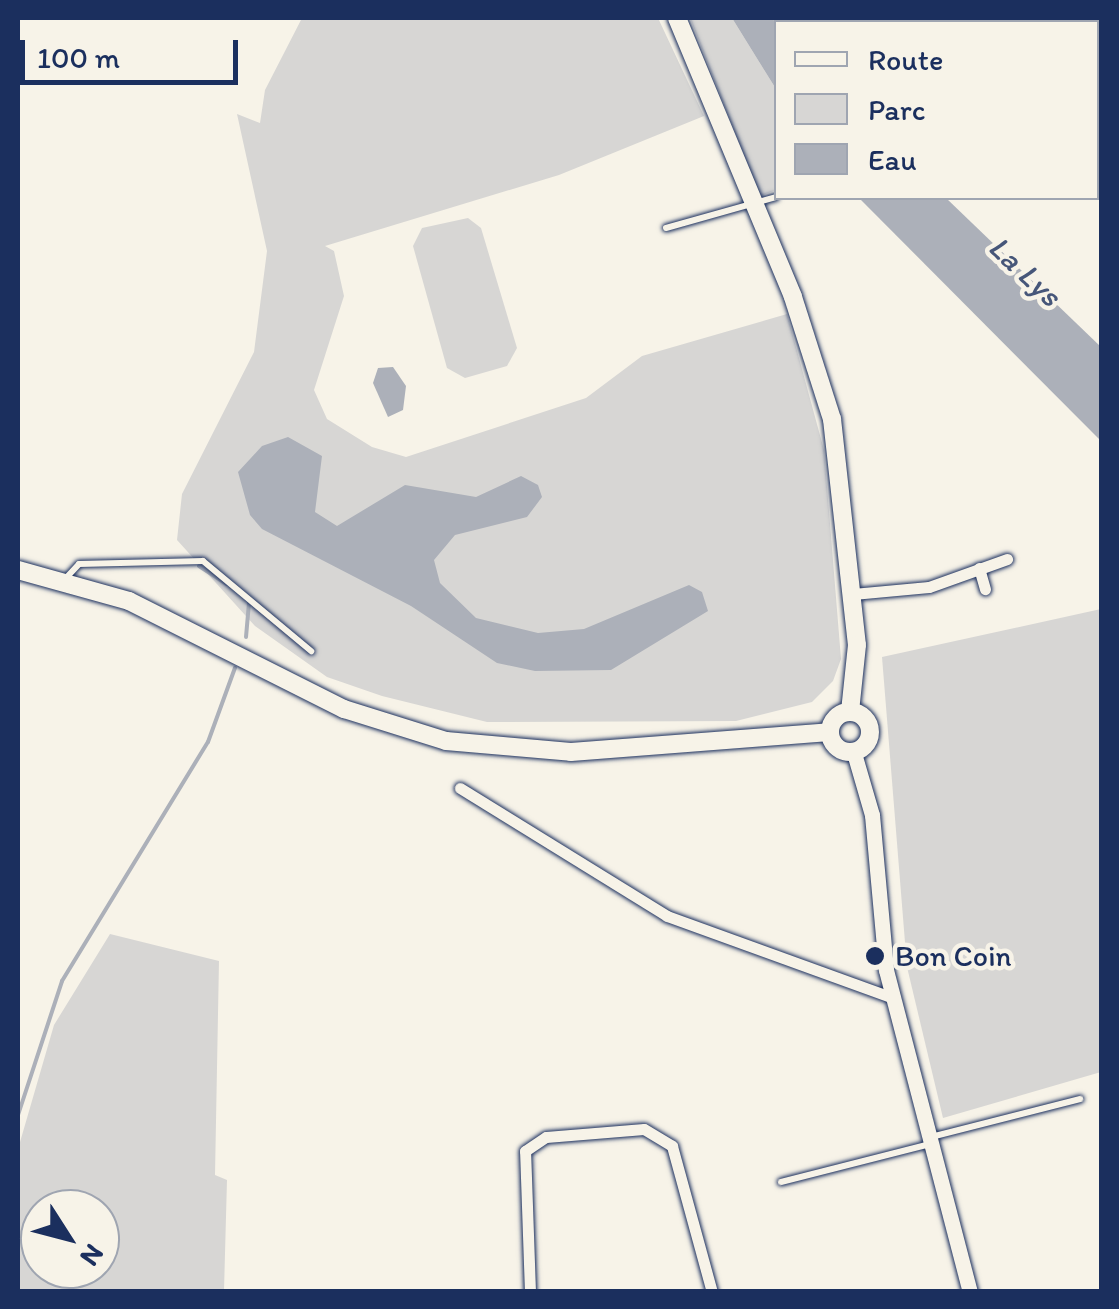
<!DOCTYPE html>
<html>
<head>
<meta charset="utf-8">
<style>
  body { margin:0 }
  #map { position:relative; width:1119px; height:1309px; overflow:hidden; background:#f7f3e8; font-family:Itim,sans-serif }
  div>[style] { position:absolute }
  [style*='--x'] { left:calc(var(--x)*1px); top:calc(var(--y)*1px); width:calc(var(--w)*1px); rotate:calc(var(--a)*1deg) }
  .green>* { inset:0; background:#d7d6d4 }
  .water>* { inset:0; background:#acb0b9 }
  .stream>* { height:4px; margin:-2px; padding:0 2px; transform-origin:2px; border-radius:2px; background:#acb0b9 }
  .roads { filter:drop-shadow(0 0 2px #1b2f5e) drop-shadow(0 0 2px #1b2f5e) }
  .service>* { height:6px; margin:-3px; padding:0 3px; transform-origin:3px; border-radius:3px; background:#f7f3e8 }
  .minor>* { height:11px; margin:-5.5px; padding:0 5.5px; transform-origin:5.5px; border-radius:5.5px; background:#f7f3e8 }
  .tertiary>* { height:15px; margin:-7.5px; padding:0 7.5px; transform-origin:7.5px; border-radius:7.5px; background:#f7f3e8 }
  .secondary>* { height:18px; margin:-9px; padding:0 9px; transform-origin:9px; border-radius:9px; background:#f7f3e8 }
  .secondary>.ring { margin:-9px; padding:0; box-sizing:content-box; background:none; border:18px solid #f7f3e8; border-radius:50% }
  .dots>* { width:28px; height:28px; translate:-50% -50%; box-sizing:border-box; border:5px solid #f7f3e8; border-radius:50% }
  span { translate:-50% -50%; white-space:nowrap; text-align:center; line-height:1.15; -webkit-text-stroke:9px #f7f3e8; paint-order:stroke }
  .poi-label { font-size:30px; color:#1b2f5e }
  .left { translate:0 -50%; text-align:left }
  .water-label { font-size:32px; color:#465679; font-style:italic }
  .frame { position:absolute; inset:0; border:20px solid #1b2f5e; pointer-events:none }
  .legend { position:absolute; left:774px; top:20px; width:325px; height:180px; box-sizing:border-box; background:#f7f3e8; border:2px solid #9fa5b1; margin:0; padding:12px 18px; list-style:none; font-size:30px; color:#1b2f5e }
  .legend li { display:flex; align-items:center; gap:20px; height:50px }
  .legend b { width:50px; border:2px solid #9fa5b1 }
  .north { position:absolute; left:20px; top:1189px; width:100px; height:100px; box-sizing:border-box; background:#f7f3e8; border:2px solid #9fa5b1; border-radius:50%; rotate:126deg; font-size:28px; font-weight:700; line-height:40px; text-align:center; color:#1b2f5e }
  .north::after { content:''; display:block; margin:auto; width:35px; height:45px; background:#1b2f5e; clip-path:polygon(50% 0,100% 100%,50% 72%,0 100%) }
  .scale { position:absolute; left:20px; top:40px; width:218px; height:45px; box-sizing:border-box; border:5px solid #1b2f5e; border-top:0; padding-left:12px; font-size:30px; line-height:35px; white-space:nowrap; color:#1b2f5e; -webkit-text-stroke:8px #f7f3e8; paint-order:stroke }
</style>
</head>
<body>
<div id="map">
  <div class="green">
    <i style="clip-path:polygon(302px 18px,658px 18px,704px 116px,559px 175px,325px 246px,334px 251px,344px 296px,314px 390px,327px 419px,372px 447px,406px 457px,586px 398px,642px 356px,787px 314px,824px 450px,841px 659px,833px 681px,812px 702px,736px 721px,487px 722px,382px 696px,327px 677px,255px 626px,177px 540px,182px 494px,254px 352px,267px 251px,237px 114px,260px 123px,265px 90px)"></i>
    <i style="clip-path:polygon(690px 18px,732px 18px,776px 89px,776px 190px,760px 196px)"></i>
    <i style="clip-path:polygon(809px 18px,1101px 18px,1101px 33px,1097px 35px,1096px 22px)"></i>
    <i style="clip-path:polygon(468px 218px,481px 228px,517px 348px,507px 366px,465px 378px,447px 368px,413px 246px,422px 228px)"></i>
    <i style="clip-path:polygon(1101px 609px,1101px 1072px,943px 1118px,907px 967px,882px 657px)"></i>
    <i style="clip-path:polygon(evenodd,110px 934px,219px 961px,215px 1175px,227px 1180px,224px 1291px,18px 1291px,18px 1149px,54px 1025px,110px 934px,40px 1209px,100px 1209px,100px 1269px,40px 1269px,40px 1209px)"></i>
  </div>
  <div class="water">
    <i style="clip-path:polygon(732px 18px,813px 22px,776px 22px,776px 89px)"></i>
    <i style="clip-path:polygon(859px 198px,946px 198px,1101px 347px,1101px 441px)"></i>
    <i style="clip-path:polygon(393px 367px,406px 386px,403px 410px,388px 417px,373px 383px,378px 368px)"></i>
    <i style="clip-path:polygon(288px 437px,322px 456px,315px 512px,337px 526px,405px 485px,476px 497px,521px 476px,538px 485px,542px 497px,527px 517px,455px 535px,434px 560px,440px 583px,476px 618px,538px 633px,584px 629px,689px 585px,702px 592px,708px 611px,611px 670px,535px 671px,497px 663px,411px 606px,262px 529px,250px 515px,238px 472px,262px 446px)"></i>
  </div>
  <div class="stream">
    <i style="--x:199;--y:566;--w:33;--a:33"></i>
    <i style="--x:246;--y:637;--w:36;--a:-85"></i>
    <i style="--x:18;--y:1115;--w:141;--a:-71.8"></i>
    <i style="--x:62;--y:981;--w:280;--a:-58.6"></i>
    <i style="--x:208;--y:742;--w:79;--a:-70"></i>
  </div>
  <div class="roads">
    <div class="service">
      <i style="--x:666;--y:228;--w:114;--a:-15.7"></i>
      <i style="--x:66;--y:578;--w:19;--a:-47"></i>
      <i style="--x:79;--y:564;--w:124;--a:-1.4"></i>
      <i style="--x:203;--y:561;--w:141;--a:39.8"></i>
      <i style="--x:931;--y:1137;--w:154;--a:-14.3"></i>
      <i style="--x:781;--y:1182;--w:154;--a:-14.3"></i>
    </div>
    <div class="minor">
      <i style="--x:979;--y:568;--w:22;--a:74"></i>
      <i style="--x:853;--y:594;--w:76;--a:-5.3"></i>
      <i style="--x:929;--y:587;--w:83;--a:-19.7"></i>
      <i style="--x:460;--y:788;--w:243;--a:31.7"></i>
      <i style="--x:667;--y:916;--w:240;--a:19.9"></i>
      <i style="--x:530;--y:1292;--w:141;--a:-92"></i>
      <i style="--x:525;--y:1151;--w:25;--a:-34"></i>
      <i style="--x:546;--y:1137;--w:98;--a:-4.7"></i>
      <i style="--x:644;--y:1129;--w:33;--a:31"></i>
      <i style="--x:672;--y:1146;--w:151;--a:74.7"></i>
    </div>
    <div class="tertiary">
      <i style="--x:854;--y:753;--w:65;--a:73.8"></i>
      <i style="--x:872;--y:815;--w:156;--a:84.8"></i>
      <i style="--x:886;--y:970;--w:333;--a:75.4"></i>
    </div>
    <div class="secondary">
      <i style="--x:677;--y:18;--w:302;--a:67.4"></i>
      <i style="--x:793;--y:297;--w:128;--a:72.3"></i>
      <i style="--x:832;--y:419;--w:227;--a:83.7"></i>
      <i style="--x:857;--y:645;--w:67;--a:96"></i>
      <i style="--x:18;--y:570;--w:115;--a:15.6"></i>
      <i style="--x:129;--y:601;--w:241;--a:26.7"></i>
      <i style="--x:344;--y:709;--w:107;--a:17.4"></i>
      <i style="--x:446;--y:741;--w:125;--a:5"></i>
      <i style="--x:571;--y:752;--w:259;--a:-4.4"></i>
      <i class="ring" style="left:830px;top:712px;width:22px;height:22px"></i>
    </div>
  </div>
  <div class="dots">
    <i style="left:875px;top:956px;background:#1b2f5e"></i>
  </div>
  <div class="poi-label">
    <span class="left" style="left:895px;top:956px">Bon Coin</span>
  </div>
  <div class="water-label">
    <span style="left:1025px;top:271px;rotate:43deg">La Lys</span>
  </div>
  <div class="frame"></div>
  <ul class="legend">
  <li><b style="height:12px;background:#f7f3e8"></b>Route</li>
  <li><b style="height:28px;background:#d7d6d4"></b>Parc</li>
  <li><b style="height:28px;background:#acb0b9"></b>Eau</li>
  </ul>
  <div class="north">N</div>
  <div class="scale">100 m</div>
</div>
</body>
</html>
